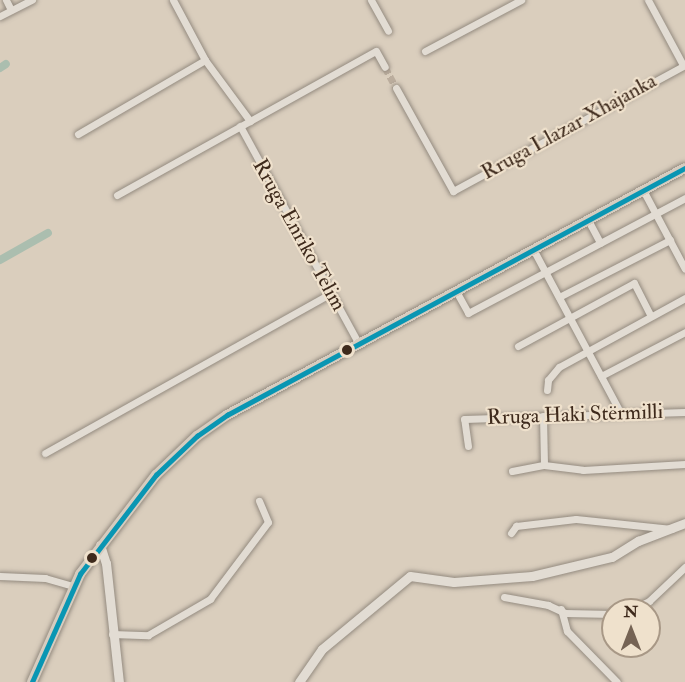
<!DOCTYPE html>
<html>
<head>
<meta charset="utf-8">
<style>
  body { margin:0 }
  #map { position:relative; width:685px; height:682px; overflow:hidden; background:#dacebd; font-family:"IM FELL Double Pica",serif }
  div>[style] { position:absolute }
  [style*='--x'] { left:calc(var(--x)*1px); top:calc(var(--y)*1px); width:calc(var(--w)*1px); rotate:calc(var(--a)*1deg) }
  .canal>* { height:8px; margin:-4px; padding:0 4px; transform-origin:4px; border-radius:4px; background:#abbeaf }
  .street-tunnel>* { height:7px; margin-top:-3.5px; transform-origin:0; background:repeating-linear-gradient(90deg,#bbad9d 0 7px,transparent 0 10.5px) }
  .roads { filter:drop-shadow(0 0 2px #948b80) drop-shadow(0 0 2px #948b80) }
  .street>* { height:7px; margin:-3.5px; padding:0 3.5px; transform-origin:3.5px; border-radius:3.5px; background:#e2dcd3 }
  .secondary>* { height:9px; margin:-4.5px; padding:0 4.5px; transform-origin:4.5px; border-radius:4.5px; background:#e2dcd3 }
  .primary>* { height:10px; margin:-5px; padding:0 5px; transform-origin:5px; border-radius:5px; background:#d6ccbf }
  .bus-1>* { height:4.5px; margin:-2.25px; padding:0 2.25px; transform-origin:2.25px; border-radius:2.25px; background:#0996b3 }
  .dots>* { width:16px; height:16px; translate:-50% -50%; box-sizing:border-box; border:3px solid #efe1cc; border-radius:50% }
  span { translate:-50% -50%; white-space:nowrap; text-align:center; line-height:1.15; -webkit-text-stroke:4.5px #efe1cc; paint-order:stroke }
  .street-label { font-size:21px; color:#3e2a1c }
  .north { position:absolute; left:601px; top:598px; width:60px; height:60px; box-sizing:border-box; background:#efe1cc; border:2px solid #a89886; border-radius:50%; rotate:0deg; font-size:16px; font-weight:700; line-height:24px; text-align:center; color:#3e2a1c }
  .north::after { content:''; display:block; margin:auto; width:21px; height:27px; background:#756354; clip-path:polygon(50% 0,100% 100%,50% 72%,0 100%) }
</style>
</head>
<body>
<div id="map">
  <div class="canal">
    <i style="--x:0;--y:68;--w:7;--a:-34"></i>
    <i style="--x:0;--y:260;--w:55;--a:-29.4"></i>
  </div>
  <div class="street-tunnel">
    <i style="--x:385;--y:67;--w:24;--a:62"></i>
  </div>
  <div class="roads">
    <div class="street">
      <i style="--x:6;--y:0;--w:11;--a:63"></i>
      <i style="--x:173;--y:0;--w:68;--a:61.9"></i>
      <i style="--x:205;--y:60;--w:76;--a:53.6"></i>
      <i style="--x:371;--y:0;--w:35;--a:61"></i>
      <i style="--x:648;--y:0;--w:74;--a:61.7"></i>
      <i style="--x:0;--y:16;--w:36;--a:-27"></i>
      <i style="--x:425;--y:51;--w:109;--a:-28"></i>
      <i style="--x:396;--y:88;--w:118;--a:61"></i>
      <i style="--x:453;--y:191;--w:264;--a:-28.5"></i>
      <i style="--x:240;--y:126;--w:248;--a:61.4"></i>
      <i style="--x:78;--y:134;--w:147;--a:-30.2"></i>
      <i style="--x:643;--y:190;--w:89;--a:62"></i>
      <i style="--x:117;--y:195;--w:296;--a:-29.1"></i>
      <i style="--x:376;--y:51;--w:18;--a:61"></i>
      <i style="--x:588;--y:220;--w:26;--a:62"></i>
      <i style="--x:533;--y:249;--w:187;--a:61.9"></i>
      <i style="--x:456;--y:291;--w:25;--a:61"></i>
      <i style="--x:468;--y:313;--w:246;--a:-27.9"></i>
      <i style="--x:559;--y:297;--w:125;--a:-27.2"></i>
      <i style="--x:518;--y:346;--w:132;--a:-28.5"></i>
      <i style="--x:634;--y:283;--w:37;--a:63"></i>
      <i style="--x:601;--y:376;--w:95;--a:-27.6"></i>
      <i style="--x:547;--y:390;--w:10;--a:-84"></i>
      <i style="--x:548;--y:380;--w:17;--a:-50"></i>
      <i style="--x:559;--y:367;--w:144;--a:-28.7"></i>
      <i style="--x:543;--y:416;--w:49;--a:88.8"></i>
      <i style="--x:468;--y:446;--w:27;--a:-98"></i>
      <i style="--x:464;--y:419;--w:221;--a:-1.8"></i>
      <i style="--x:45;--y:453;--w:326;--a:-29.2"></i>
      <i style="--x:512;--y:471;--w:33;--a:-11"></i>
      <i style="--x:544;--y:465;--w:39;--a:7"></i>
      <i style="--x:583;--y:470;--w:102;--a:-3.4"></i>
      <i style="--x:511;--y:533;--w:9;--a:-54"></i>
      <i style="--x:516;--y:526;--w:60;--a:-6.7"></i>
      <i style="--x:576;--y:519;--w:96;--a:6"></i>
      <i style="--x:0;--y:576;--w:45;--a:2.5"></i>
      <i style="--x:45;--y:578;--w:29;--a:16"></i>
      <i style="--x:504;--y:597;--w:45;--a:10.3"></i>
      <i style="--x:548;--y:605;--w:19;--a:25"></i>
      <i style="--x:565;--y:613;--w:48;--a:1.2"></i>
      <i style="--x:561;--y:609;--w:23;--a:75"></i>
      <i style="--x:567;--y:631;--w:71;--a:45.6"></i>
      <i style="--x:630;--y:610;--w:21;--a:-25"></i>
      <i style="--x:649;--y:601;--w:50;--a:-43.4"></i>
      <i style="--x:112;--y:634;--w:36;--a:2"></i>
      <i style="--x:148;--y:635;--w:72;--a:-30.1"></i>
      <i style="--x:210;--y:599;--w:96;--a:-53"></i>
      <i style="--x:268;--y:522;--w:23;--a:-113"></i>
    </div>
    <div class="secondary">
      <i style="--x:100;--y:545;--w:19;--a:72"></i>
      <i style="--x:106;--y:563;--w:120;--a:83.8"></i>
      <i style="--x:299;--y:682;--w:40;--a:-55.1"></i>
      <i style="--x:322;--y:649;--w:114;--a:-39.7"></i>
      <i style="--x:410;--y:576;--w:44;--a:7.8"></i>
      <i style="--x:454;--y:582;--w:78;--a:-4.4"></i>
      <i style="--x:532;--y:576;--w:82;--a:-13.4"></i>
      <i style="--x:612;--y:557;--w:31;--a:-32"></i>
      <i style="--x:638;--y:541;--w:50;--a:-21"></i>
    </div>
    <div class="primary">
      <i style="--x:32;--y:682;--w:118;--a:-66"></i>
      <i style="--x:80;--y:574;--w:125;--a:-52.5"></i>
      <i style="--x:156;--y:475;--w:57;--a:-43.6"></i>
      <i style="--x:197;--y:436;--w:37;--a:-35"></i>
      <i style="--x:227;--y:415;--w:520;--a:-28.34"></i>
    </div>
  </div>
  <div class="bus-1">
    <i style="--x:32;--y:682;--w:118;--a:-66"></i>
    <i style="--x:80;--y:574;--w:125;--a:-52.5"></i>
    <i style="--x:156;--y:475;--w:57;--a:-43.6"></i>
    <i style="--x:197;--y:436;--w:37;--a:-35"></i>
    <i style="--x:227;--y:415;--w:520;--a:-28.34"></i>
  </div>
  <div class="dots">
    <i style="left:347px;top:350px;background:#3e2a1c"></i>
    <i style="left:92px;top:558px;background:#3e2a1c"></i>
  </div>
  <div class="street-label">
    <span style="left:569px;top:127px;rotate:-29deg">Rruga Llazar Xhajanka</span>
    <span style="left:299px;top:235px;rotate:61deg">Rruga Enriko Telim</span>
    <span style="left:575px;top:415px;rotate:-2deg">Rruga Haki Stërmilli</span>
  </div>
  <div class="north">N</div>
</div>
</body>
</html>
